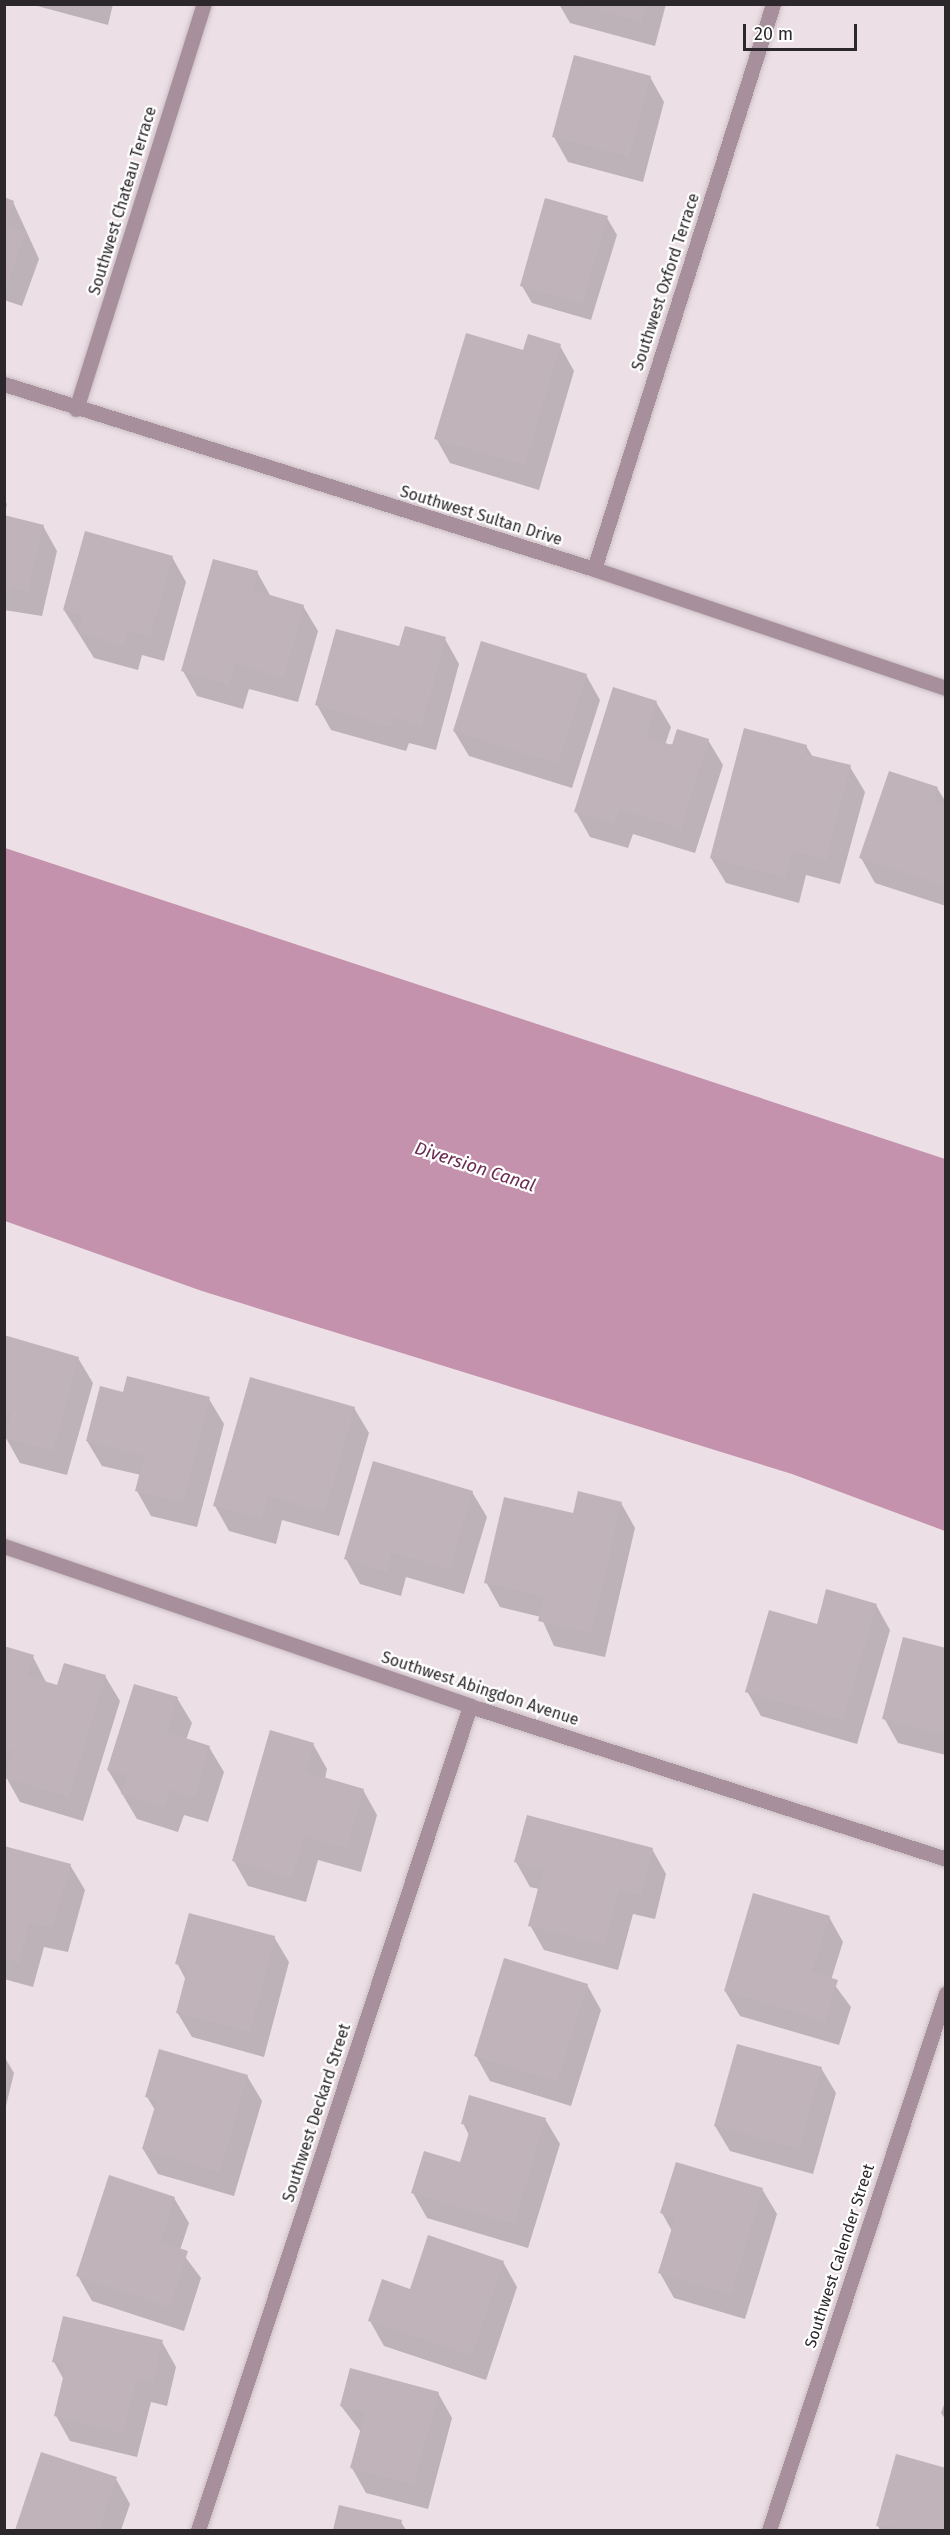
<!DOCTYPE html>
<html>
<head>
<meta charset="utf-8">
<style>
  body { margin:0 }
  #map { position:relative; width:950px; height:2535px; overflow:hidden; background:#ecdfe5; font-family:"Fira Sans",sans-serif }
  div>[style] { position:absolute }
  [style*='--x'] { left:calc(var(--x)*1px); top:calc(var(--y)*1px); width:calc(var(--w)*1px); rotate:calc(var(--a)*1deg) }
  .water>* { inset:0; background:#c492ac }
  .shadow>* { inset:0; background:#0003 }
  .building>* { inset:0; background:#c0b4ba }
  .roads { filter:drop-shadow(0 0 2px #c9bec3) drop-shadow(0 0 2px #c9bec3) }
  .minor>* { height:15px; margin:-7.5px; padding:0 7.5px; transform-origin:7.5px; border-radius:7.5px; background:#a7909c }
  span { translate:-50% -50%; white-space:nowrap; text-align:center; line-height:1.15; -webkit-text-stroke:4.5px #fff; paint-order:stroke }
  .street-label { font-size:16px; color:#2c272a }
  .water-label { font-size:18px; color:#692b4f; font-style:italic }
  .frame { position:absolute; inset:0; border:6px solid #2c272a; pointer-events:none }
  .scale { position:absolute; left:743px; top:24px; width:114px; height:27px; box-sizing:border-box; border:3px solid #2c272a; border-top:0; padding-left:8px; font-size:18px; line-height:21px; white-space:nowrap; color:#2c272a; -webkit-text-stroke:4px #fff; paint-order:stroke }
</style>
</head>
<body>
<div id="map">
  <div class="water">
    <i style="clip-path:polygon(5px 848px,945px 1159px,945px 1531px,792px 1474px,202px 1291px,5px 1221px)"></i>
  </div>
  <div class="shadow">
    <i style="clip-path:polygon(30px 4px,113px 4px,108px 25px)"></i>
    <i style="clip-path:polygon(559px 4px,666px 4px,655px 46px,570px 23px)"></i>
    <i style="clip-path:polygon(650px 77px,664px 102px,643px 182px,568px 162px,554px 137px)"></i>
    <i style="clip-path:polygon(4px 199px,13px 202px,39px 259px,22px 306px,4px 300px)"></i>
    <i style="clip-path:polygon(607px 218px,617px 235px,591px 320px,532px 303px,522px 286px)"></i>
    <i style="clip-path:polygon(560px 346px,574px 371px,539px 490px,450px 463px,436px 438px)"></i>
    <i style="clip-path:polygon(4px 499px,7px 504px,4px 516px)"></i>
    <i style="clip-path:polygon(4px 517px,43px 526px,57px 551px,42px 616px,4px 610px)"></i>
    <i style="clip-path:polygon(172px 557px,186px 582px,164px 661px,142px 655px,138px 670px,94px 658px,64px 610px)"></i>
    <i style="clip-path:polygon(257px 572px,271px 597px,303px 606px,318px 631px,298px 702px,249px 689px,243px 709px,197px 696px,183px 671px)"></i>
    <i style="clip-path:polygon(445px 639px,459px 664px,436px 750px,409px 743px,406px 751px,331px 730px,317px 705px,400px 648px)"></i>
    <i style="clip-path:polygon(586px 675px,600px 700px,572px 788px,469px 756px,454px 731px)"></i>
    <i style="clip-path:polygon(656px 702px,671px 727px,665px 745px,708px 740px,723px 765px,695px 853px,633px 834px,628px 848px,590px 837px,576px 812px)"></i>
    <i style="clip-path:polygon(806px 746px,813px 757px,850px 767px,865px 792px,840px 884px,806px 875px,799px 903px,726px 883px,711px 858px)"></i>
    <i style="clip-path:polygon(937px 788px,946px 802px,946px 906px,875px 883px,861px 858px)"></i>
    <i style="clip-path:polygon(4px 1337px,78px 1358px,93px 1383px,67px 1475px,20px 1463px,6px 1438px)"></i>
    <i style="clip-path:polygon(124px 1394px,209px 1399px,224px 1424px,197px 1527px,151px 1516px,137px 1491px,141px 1475px,102px 1466px,87px 1441px)"></i>
    <i style="clip-path:polygon(354px 1408px,369px 1433px,339px 1536px,282px 1520px,276px 1544px,229px 1531px,215px 1506px)"></i>
    <i style="clip-path:polygon(472px 1492px,487px 1517px,464px 1594px,406px 1577px,401px 1596px,360px 1584px,346px 1559px)"></i>
    <i style="clip-path:polygon(621px 1503px,635px 1528px,605px 1657px,554px 1646px,541px 1617px,500px 1607px,486px 1582px,574px 1515px)"></i>
    <i style="clip-path:polygon(876px 1605px,890px 1630px,857px 1744px,761px 1716px,747px 1691px,818px 1626px)"></i>
    <i style="clip-path:polygon(4px 1648px,33px 1657px,47px 1684px,58px 1687px,105px 1676px,120px 1701px,83px 1821px,20px 1802px,6px 1777px)"></i>
    <i style="clip-path:polygon(946px 1649px,946px 1755px,898px 1743px,884px 1718px)"></i>
    <i style="clip-path:polygon(177px 1698px,192px 1723px,186px 1740px,209px 1747px,224px 1772px,208px 1822px,184px 1815px,178px 1832px,137px 1819px,108px 1770px)"></i>
    <i style="clip-path:polygon(313px 1744px,327px 1769px,325px 1779px,363px 1790px,377px 1815px,361px 1872px,318px 1860px,306px 1902px,248px 1886px,234px 1861px)"></i>
    <i style="clip-path:polygon(4px 1847px,70px 1865px,85px 1890px,68px 1952px,44px 1947px,33px 1987px,4px 1979px)"></i>
    <i style="clip-path:polygon(652px 1849px,666px 1874px,655px 1919px,633px 1914px,618px 1970px,544px 1950px,530px 1925px,539px 1889px,530px 1887px,516px 1862px)"></i>
    <i style="clip-path:polygon(829px 1917px,843px 1942px,831px 1980px,851px 2007px,839px 2045px,740px 2016px,725px 1991px)"></i>
    <i style="clip-path:polygon(274px 1937px,289px 1962px,264px 2057px,192px 2037px,177px 2012px,186px 1980px,177px 1963px)"></i>
    <i style="clip-path:polygon(587px 1985px,601px 2010px,571px 2106px,490px 2081px,476px 2056px)"></i>
    <i style="clip-path:polygon(4px 2056px,14px 2073px,4px 2114px)"></i>
    <i style="clip-path:polygon(821px 2068px,836px 2093px,813px 2174px,730px 2151px,715px 2126px)"></i>
    <i style="clip-path:polygon(247px 2076px,262px 2101px,234px 2196px,158px 2174px,143px 2149px,155px 2110px,147px 2097px)"></i>
    <i style="clip-path:polygon(545px 2119px,560px 2144px,528px 2248px,427px 2218px,413px 2193px,461px 2164px,469px 2135px,463px 2123px)"></i>
    <i style="clip-path:polygon(762px 2189px,777px 2214px,745px 2319px,674px 2298px,660px 2273px,672px 2231px,662px 2213px)"></i>
    <i style="clip-path:polygon(174px 2198px,189px 2223px,180px 2250px,201px 2278px,184px 2331px,92px 2301px,78px 2276px)"></i>
    <i style="clip-path:polygon(503px 2262px,517px 2287px,486px 2380px,384px 2346px,370px 2321px,411px 2291px)"></i>
    <i style="clip-path:polygon(162px 2342px,176px 2367px,167px 2406px,151px 2402px,137px 2457px,70px 2441px,56px 2416px,64px 2380px,54px 2362px)"></i>
    <i style="clip-path:polygon(438px 2393px,452px 2418px,428px 2509px,366px 2493px,352px 2468px,361px 2432px,341px 2406px)"></i>
    <i style="clip-path:polygon(946px 2399px,946px 2420px,941px 2413px)"></i>
    <i style="clip-path:polygon(42px 2454px,116px 2479px,130px 2504px,121px 2530px,17px 2530px)"></i>
    <i style="clip-path:polygon(946px 2469px,946px 2530px,880px 2530px,878px 2526px)"></i>
    <i style="clip-path:polygon(340px 2507px,401px 2522px,406px 2530px,334px 2530px)"></i>
  </div>
  <div class="building">
    <i style="clip-path:polygon(580px 4px,646px 4px,641px 22px)"></i>
    <i style="clip-path:polygon(574px 55px,651px 76px,629px 157px,552px 137px)"></i>
    <i style="clip-path:polygon(4px 197px,14px 201px,5px 225px,26px 232px,8px 282px,4px 281px)"></i>
    <i style="clip-path:polygon(545px 198px,608px 216px,582px 304px,520px 286px)"></i>
    <i style="clip-path:polygon(466px 333px,523px 350px,528px 334px,561px 344px,525px 465px,434px 439px)"></i>
    <i style="clip-path:polygon(4px 515px,44px 525px,28px 592px,4px 586px)"></i>
    <i style="clip-path:polygon(85px 531px,173px 556px,150px 637px,128px 631px,124px 646px,78px 633px,82px 616px,63px 610px)"></i>
    <i style="clip-path:polygon(213px 559px,258px 571px,253px 590px,304px 605px,284px 678px,235px 664px,229px 685px,181px 671px)"></i>
    <i style="clip-path:polygon(405px 626px,446px 637px,422px 726px,395px 718px,392px 727px,315px 705px,336px 629px,399px 646px)"></i>
    <i style="clip-path:polygon(481px 641px,587px 674px,558px 764px,453px 731px)"></i>
    <i style="clip-path:polygon(613px 687px,657px 701px,646px 737px,672px 745px,677px 729px,709px 739px,681px 829px,619px 809px,614px 824px,574px 812px)"></i>
    <i style="clip-path:polygon(744px 728px,807px 745px,805px 754px,851px 765px,826px 860px,792px 851px,785px 878px,710px 858px)"></i>
    <i style="clip-path:polygon(889px 771px,938px 787px,934px 801px,946px 805px,946px 886px,859px 858px)"></i>
    <i style="clip-path:polygon(4px 1335px,79px 1357px,53px 1451px,4px 1438px,11px 1413px,4px 1412px)"></i>
    <i style="clip-path:polygon(127px 1376px,210px 1397px,183px 1503px,135px 1491px,144px 1456px,86px 1441px,100px 1386px,123px 1392px)"></i>
    <i style="clip-path:polygon(250px 1377px,355px 1407px,325px 1512px,268px 1496px,262px 1520px,213px 1506px)"></i>
    <i style="clip-path:polygon(373px 1461px,473px 1491px,450px 1569px,392px 1553px,386px 1572px,344px 1559px)"></i>
    <i style="clip-path:polygon(578px 1491px,622px 1502px,591px 1633px,538px 1621px,544px 1597px,484px 1583px,504px 1497px,573px 1513px)"></i>
    <i style="clip-path:polygon(826px 1589px,877px 1604px,843px 1720px,745px 1692px,769px 1610px,817px 1624px)"></i>
    <i style="clip-path:polygon(903px 1637px,946px 1648px,946px 1735px,882px 1719px)"></i>
    <i style="clip-path:polygon(4px 1646px,34px 1655px,28px 1676px,57px 1685px,64px 1663px,106px 1675px,69px 1797px,4px 1778px,13px 1751px,4px 1749px)"></i>
    <i style="clip-path:polygon(134px 1684px,178px 1697px,167px 1732px,210px 1746px,194px 1798px,170px 1790px,164px 1808px,121px 1794px,127px 1776px,107px 1770px)"></i>
    <i style="clip-path:polygon(270px 1730px,314px 1743px,306px 1772px,364px 1789px,347px 1848px,304px 1836px,292px 1878px,232px 1861px)"></i>
    <i style="clip-path:polygon(527px 1815px,653px 1848px,641px 1895px,619px 1889px,604px 1945px,528px 1926px,543px 1870px,514px 1862px)"></i>
    <i style="clip-path:polygon(4px 1846px,71px 1864px,53px 1928px,30px 1922px,19px 1963px,4px 1958px)"></i>
    <i style="clip-path:polygon(753px 1893px,830px 1916px,812px 1972px,838px 1980px,825px 2021px,724px 1991px)"></i>
    <i style="clip-path:polygon(189px 1913px,275px 1936px,250px 2032px,176px 2013px,188px 1967px,175px 1964px)"></i>
    <i style="clip-path:polygon(504px 1958px,588px 1984px,557px 2082px,474px 2056px)"></i>
    <i style="clip-path:polygon(737px 2044px,822px 2067px,799px 2149px,714px 2126px)"></i>
    <i style="clip-path:polygon(159px 2049px,248px 2075px,220px 2172px,142px 2149px,157px 2100px,145px 2097px)"></i>
    <i style="clip-path:polygon(469px 2095px,546px 2118px,514px 2224px,411px 2193px,424px 2151px,460px 2162px,471px 2126px,461px 2124px)"></i>
    <i style="clip-path:polygon(676px 2162px,763px 2188px,731px 2295px,658px 2273px,675px 2218px,660px 2213px)"></i>
    <i style="clip-path:polygon(109px 2175px,175px 2197px,161px 2242px,188px 2251px,170px 2307px,76px 2276px)"></i>
    <i style="clip-path:polygon(428px 2235px,504px 2261px,472px 2356px,368px 2321px,382px 2279px,410px 2289px)"></i>
    <i style="clip-path:polygon(63px 2316px,163px 2340px,153px 2382px,137px 2378px,123px 2433px,54px 2416px,66px 2365px,52px 2362px)"></i>
    <i style="clip-path:polygon(350px 2368px,439px 2392px,414px 2485px,350px 2468px,365px 2413px,340px 2406px)"></i>
    <i style="clip-path:polygon(41px 2452px,117px 2477px,99px 2530px,15px 2530px)"></i>
    <i style="clip-path:polygon(896px 2454px,946px 2468px,946px 2530px,876px 2526px)"></i>
    <i style="clip-path:polygon(339px 2505px,402px 2520px,400px 2530px,333px 2530px)"></i>
  </div>
  <div class="roads">
    <div class="minor">
      <i style="--x:4;--y:384;--w:618;--a:17.41"></i>
      <i style="--x:594;--y:569;--w:372;--a:18.7"></i>
      <i style="--x:76;--y:409;--w:425;--a:-72.5"></i>
      <i style="--x:594;--y:569;--w:593;--a:-72.42"></i>
      <i style="--x:4;--y:1546;--w:493;--a:18.9"></i>
      <i style="--x:470;--y:1706;--w:500;--a:17.8"></i>
      <i style="--x:198;--y:2530;--w:868;--a:-71.73"></i>
      <i style="--x:769;--y:2530;--w:565;--a:-71.76"></i>
    </div>
  </div>
  <div class="street-label">
    <span style="left:123px;top:201px;rotate:-73deg">Southwest Chateau Terrace</span>
    <span style="left:666px;top:282px;rotate:-72deg">Southwest Oxford Terrace</span>
    <span style="left:481px;top:516px;rotate:17deg">Southwest Sultan Drive</span>
    <span style="left:480px;top:1689px;rotate:18deg">Southwest Abingdon Avenue</span>
    <span style="left:317px;top:2113px;rotate:-72deg">Southwest Deckard Street</span>
    <span style="left:840px;top:2256px;rotate:-72deg">Southwest Calender Street</span>
  </div>
  <div class="water-label">
    <span style="left:475px;top:1167px;rotate:18deg">Diversion Canal</span>
  </div>
  <div class="frame"></div>
  <div class="scale">20 m</div>
</div>
</body>
</html>
